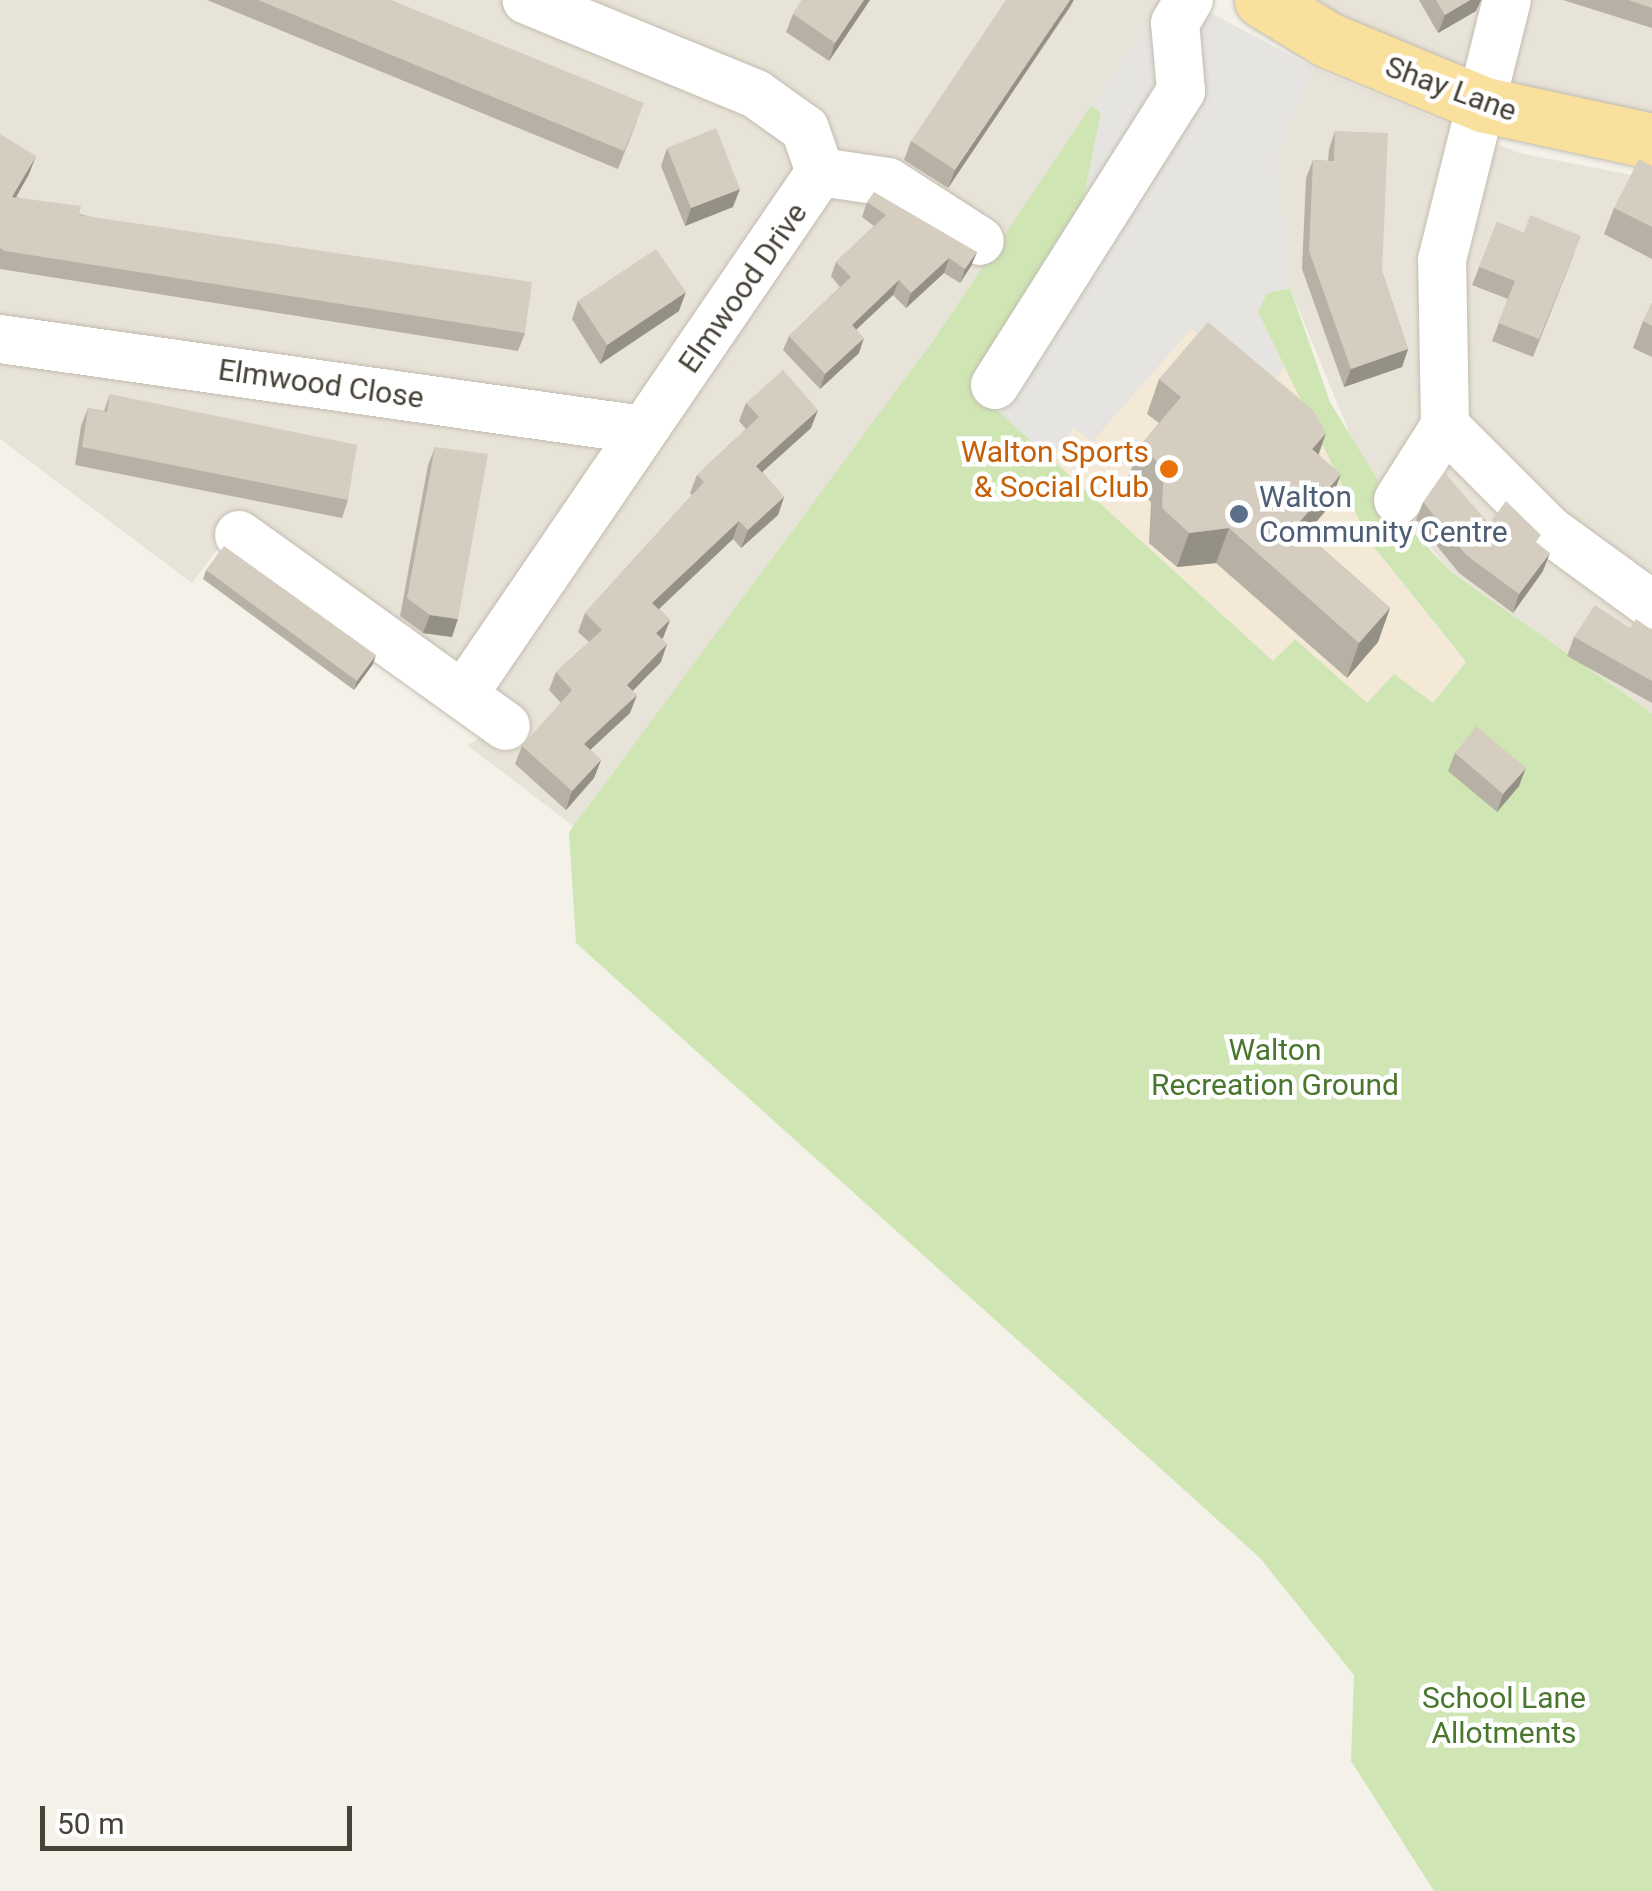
<!DOCTYPE html>
<html>
<head>
<meta charset="utf-8">
<style>
  body { margin:0 }
  #map { position:relative; width:1652px; height:1891px; overflow:hidden; background:#f4f1e9; font-family:Roboto,sans-serif }
  div>[style] { position:absolute }
  [style*='--x'] { left:calc(var(--x)*1px); top:calc(var(--y)*1px); width:calc(var(--w)*1px); rotate:calc(var(--a)*1deg) }
  .residential>* { inset:0; background:#e8e3d8 }
  .commercial>* { inset:0; background:#f4e8d6 }
  .green>* { inset:0; background:#cfe6b4 }
  .parking>* { inset:0; background:#e6e4e1 }
  .roads { filter:drop-shadow(0 0 2px #c2bcaf) drop-shadow(0 0 2px #c2bcaf) }
  .minor>* { height:48px; margin:-24px; padding:0 24px; transform-origin:24px; border-radius:24px; background:#fff }
  .major>* { height:55px; margin:-27.5px; padding:0 27.5px; transform-origin:27.5px; border-radius:27.5px; background:#f9e09d }
  .wall>* { inset:0; background:#b7b0a4 }
  .shaded-wall>* { inset:0; background:#959086 }
  .building>* { inset:0; background:#d5cdbf }
  .dots>* { width:28px; height:28px; translate:-50% -50%; box-sizing:border-box; border:5px solid #fff; border-radius:50% }
  span { translate:-50% -50%; white-space:nowrap; text-align:center; line-height:1.15; -webkit-text-stroke:9px #fff; paint-order:stroke }
  .street-label { font-size:30px; color:#474238 }
  .food-label { font-size:30px; color:#c56008 }
  .right { translate:-100% -50%; text-align:right }
  .service-label { font-size:30px; color:#4e5e75 }
  .left { translate:0 -50%; text-align:left }
  .park-label { font-size:30px; color:#48772d }
  .scale { position:absolute; left:40px; top:1806px; width:312px; height:45px; box-sizing:border-box; border:5px solid #474238; border-top:0; padding-left:12px; font-size:30px; line-height:35px; white-space:nowrap; color:#474238; -webkit-text-stroke:8px #fff; paint-order:stroke }
</style>
</head>
<body>
<div id="map">
  <div class="residential">
    <i style="clip-path:polygon(0 0,1164px 0,928px 348px,577px 829px,467px 745px,505px 726px,231px 531px,192px 583px,0 439px)"></i>
    <i style="clip-path:polygon(1262px 0,1652px 0,1652px 141px)"></i>
    <i style="clip-path:polygon(1314px 68px,1519px 153px,1652px 179px,1652px 713px,1450px 571px,1363px 466px,1290px 288px,1277px 155px)"></i>
  </div>
  <div class="commercial">
    <i style="clip-path:polygon(1314px 68px,1277px 155px,1290px 288px,1267px 293px,1370px 542px,1466px 663px,1433px 704px,1367px 703px,1295px 639px,1274px 661px,968px 384px,1101px 113px,1092px 105px)"></i>
  </div>
  <div class="green">
    <i style="clip-path:polygon(1092px 105px,1101px 113px,1083px 202px,969px 384px,1273px 661px,1295px 639px,1367px 703px,1394px 674px,1433px 703px,1466px 662px,1370px 542px,1258px 312px,1267px 293px,1290px 288px,1330px 402px,1402px 520px,1450px 571px,1652px 713px,1652px 1891px,1434px 1891px,1351px 1761px,1354px 1675px,1260px 1558px,576px 943px,569px 832px,928px 348px)"></i>
  </div>
  <div class="parking">
    <i style="clip-path:polygon(1164px 0,1187px 0,1314px 68px,1277px 155px,1290px 288px,1267px 293px,1258px 312px,1284px 367px,1268px 389px,1191px 329px,1092px 442px,1074px 428px,1050px 458px,968px 384px,1083px 202px,1101px 113px,1092px 105px)"></i>
  </div>
  <div class="roads">
    <div class="minor">
      <i style="--x:820;--y:172;--w:69;--a:8.4"></i>
      <i style="--x:888;--y:182;--w:109;--a:32.7"></i>
      <i style="--x:0;--y:339;--w:649;--a:8.06"></i>
      <i style="--x:995;--y:385;--w:348;--a:-57.7"></i>
      <i style="--x:1181;--y:91;--w:68;--a:-95"></i>
      <i style="--x:1175;--y:23;--w:27;--a:-59"></i>
      <i style="--x:1445;--y:426;--w:166;--a:-91"></i>
      <i style="--x:1442;--y:260;--w:268;--a:-76"></i>
      <i style="--x:1398;--y:500;--w:88;--a:-57.6"></i>
      <i style="--x:1445;--y:426;--w:147;--a:45"></i>
      <i style="--x:1549;--y:530;--w:127;--a:36.1"></i>
      <i style="--x:239;--y:535;--w:328;--a:35.6"></i>
      <i style="--x:463;--y:695;--w:633;--a:-55.68"></i>
      <i style="--x:820;--y:172;--w:46;--a:-109.2"></i>
      <i style="--x:805;--y:129;--w:60;--a:-144.5"></i>
      <i style="--x:756;--y:94;--w:248;--a:-157.7"></i>
    </div>
    <div class="major">
      <i style="--x:1262;--y:0;--w:77;--a:31.2"></i>
      <i style="--x:1328;--y:40;--w:170;--a:22.5"></i>
      <i style="--x:1485;--y:105;--w:171;--a:12.2"></i>
    </div>
  </div>
  <div class="wall">
    <i style="clip-path:polygon(207px 0,391px 0,637px 121px,618px 169px)"></i>
    <i style="clip-path:polygon(802px 0,870px 0,829px 61px,786px 32px,793px 14px)"></i>
    <i style="clip-path:polygon(1419px 0,1481px 0,1476px 11px,1438px 33px)"></i>
    <i style="clip-path:polygon(1563px 0,1652px 0,1652px 28px)"></i>
    <i style="clip-path:polygon(1073px 3px,948px 188px,904px 160px,911px 141px)"></i>
    <i style="clip-path:polygon(1335px 131px,1408px 349px,1402px 367px,1344px 387px,1302px 269px,1306px 178px,1313px 160px,1328px 161px,1329px 149px)"></i>
    <i style="clip-path:polygon(0 134px,29px 174px,16px 197px,525px 333px,518px 351px,0 269px)"></i>
    <i style="clip-path:polygon(667px 148px,733px 207px,685px 226px,661px 166px)"></i>
    <i style="clip-path:polygon(1652px 166px,1652px 259px,1604px 234px,1614px 208px)"></i>
    <i style="clip-path:polygon(867px 202px,977px 252px,971px 266px,960px 283px,944px 273px,906px 308px,893px 295px,856px 330px,859px 353px,820px 389px,783px 350px,789px 336px,840px 287px,831px 276px,836px 262px,874px 226px,862px 217px)"></i>
    <i style="clip-path:polygon(1497px 222px,1574px 254px,1533px 357px,1492px 341px,1508px 299px,1472px 285px)"></i>
    <i style="clip-path:polygon(578px 301px,679px 311px,600px 364px,572px 319px)"></i>
    <i style="clip-path:polygon(1652px 303px,1652px 357px,1633px 348px,1643px 321px)"></i>
    <i style="clip-path:polygon(1159px 379px,1319px 454px,1328px 508px,1306px 534px,1390px 608px,1378px 642px,1347px 678px,1216px 563px,1177px 567px,1149px 543px,1151px 502px,1127px 481px,1139px 447px,1159px 423px,1147px 414px)"></i>
    <i style="clip-path:polygon(110px 394px,348px 500px,342px 518px,75px 465px,81px 426px,88px 408px,104px 411px)"></i>
    <i style="clip-path:polygon(746px 403px,811px 428px,762px 472px,784px 497px,778px 515px,741px 548px,733px 539px,659px 609px,670px 620px,662px 639px,661px 662px,633px 690px,630px 713px,590px 750px,601px 760px,594px 778px,566px 810px,515px 764px,522px 746px,561px 703px,549px 690px,556px 672px,589px 642px,578px 632px,585px 613px,692px 495px,690px 493px,697px 475px,746px 429px,739px 421px)"></i>
    <i style="clip-path:polygon(435px 447px,452px 637px,423px 633px,400px 616px,428px 465px)"></i>
    <i style="clip-path:polygon(1423px 502px,1489px 524px,1538px 544px,1543px 571px,1513px 613px,1459px 573px,1416px 520px)"></i>
    <i style="clip-path:polygon(206px 570px,373px 664px,354px 690px,203px 579px)"></i>
    <i style="clip-path:polygon(1630px 628px,1652px 630px,1652px 703px,1567px 656px,1574px 637px)"></i>
    <i style="clip-path:polygon(1455px 753px,1519px 786px,1497px 812px,1448px 771px)"></i>
  </div>
  <div class="shaded-wall">
    <i style="clip-path:polygon(864px 0,870px 0,829px 61px,835px 43px)"></i>
    <i style="clip-path:polygon(1070px 0,1074px 0,948px 188px,955px 170px)"></i>
    <i style="clip-path:polygon(1470px 0,1481px 0,1476px 11px,1438px 33px,1445px 15px)"></i>
    <i style="clip-path:polygon(36px 156px,29px 174px,6px 215px,12px 197px)"></i>
    <i style="clip-path:polygon(740px 189px,733px 207px,685px 226px,691px 208px)"></i>
    <i style="clip-path:polygon(977px 252px,971px 266px,960px 283px,965px 269px)"></i>
    <i style="clip-path:polygon(949px 258px,944px 273px,906px 308px,911px 293px)"></i>
    <i style="clip-path:polygon(899px 280px,893px 295px,846px 339px,852px 325px)"></i>
    <i style="clip-path:polygon(686px 292px,679px 311px,600px 364px,607px 345px)"></i>
    <i style="clip-path:polygon(864px 338px,859px 353px,820px 389px,825px 374px)"></i>
    <i style="clip-path:polygon(1408px 349px,1402px 367px,1344px 387px,1351px 369px)"></i>
    <i style="clip-path:polygon(818px 410px,811px 428px,749px 484px,756px 466px)"></i>
    <i style="clip-path:polygon(1326px 433px,1314px 468px,1312px 449px)"></i>
    <i style="clip-path:polygon(1341px 474px,1328px 508px,1283px 560px,1296px 526px)"></i>
    <i style="clip-path:polygon(784px 497px,778px 515px,741px 548px,748px 530px)"></i>
    <i style="clip-path:polygon(739px 521px,733px 539px,646px 621px,652px 603px)"></i>
    <i style="clip-path:polygon(1229px 528px,1216px 563px,1177px 567px,1189px 533px)"></i>
    <i style="clip-path:polygon(1550px 553px,1543px 571px,1513px 613px,1519px 594px)"></i>
    <i style="clip-path:polygon(1390px 608px,1378px 642px,1347px 678px,1359px 643px)"></i>
    <i style="clip-path:polygon(430px 615px,458px 619px,452px 637px,423px 633px)"></i>
    <i style="clip-path:polygon(670px 620px,663px 638px,650px 651px,656px 633px)"></i>
    <i style="clip-path:polygon(667px 644px,661px 662px,621px 703px,627px 685px)"></i>
    <i style="clip-path:polygon(376px 655px,373px 664px,354px 690px,357px 681px)"></i>
    <i style="clip-path:polygon(637px 695px,630px 713px,577px 762px,584px 744px)"></i>
    <i style="clip-path:polygon(601px 760px,594px 778px,566px 810px,572px 791px)"></i>
    <i style="clip-path:polygon(1526px 768px,1519px 786px,1497px 812px,1503px 794px)"></i>
  </div>
  <div class="building">
    <i style="clip-path:polygon(258px 0,391px 0,644px 103px,624px 151px)"></i>
    <i style="clip-path:polygon(802px 0,864px 0,835px 43px,793px 14px)"></i>
    <i style="clip-path:polygon(1006px 0,1070px 0,955px 170px,911px 141px)"></i>
    <i style="clip-path:polygon(1436px 0,1470px 0,1445px 15px)"></i>
    <i style="clip-path:polygon(1628px 0,1652px 0,1652px 8px)"></i>
    <i style="clip-path:polygon(716px 128px,740px 189px,691px 208px,667px 148px)"></i>
    <i style="clip-path:polygon(1335px 131px,1388px 133px,1382px 272px,1408px 349px,1351px 369px,1309px 251px,1313px 160px,1334px 161px)"></i>
    <i style="clip-path:polygon(0 134px,36px 156px,12px 197px,81px 206px,79px 215px,532px 282px,525px 333px,5px 251px,0 248px)"></i>
    <i style="clip-path:polygon(1639px 159px,1652px 166px,1652px 227px,1614px 208px)"></i>
    <i style="clip-path:polygon(874px 192px,977px 252px,965px 269px,949px 258px,911px 293px,899px 280px,852px 325px,864px 338px,825px 374px,789px 336px,851px 277px,836px 262px,886px 215px,867px 202px)"></i>
    <i style="clip-path:polygon(1530px 215px,1581px 236px,1539px 339px,1498px 323px,1515px 281px,1479px 267px,1497px 222px,1524px 233px)"></i>
    <i style="clip-path:polygon(656px 249px,686px 292px,607px 345px,578px 301px)"></i>
    <i style="clip-path:polygon(1652px 303px,1652px 326px,1643px 321px)"></i>
    <i style="clip-path:polygon(1208px 322px,1314px 411px,1326px 433px,1312px 449px,1341px 474px,1296px 526px,1390px 608px,1359px 643px,1229px 528px,1189px 533px,1162px 508px,1164px 467px,1139px 447px,1181px 397px,1159px 379px)"></i>
    <i style="clip-path:polygon(783px 370px,818px 410px,756px 466px,784px 497px,748px 530px,739px 521px,652px 603px,670px 620px,656px 633px,667px 644px,627px 685px,637px 695px,584px 744px,601px 760px,572px 791px,522px 746px,572px 690px,556px 672px,602px 630px,585px 613px,704px 482px,697px 475px,759px 417px,746px 403px)"></i>
    <i style="clip-path:polygon(110px 394px,357px 445px,348px 500px,82px 447px,88px 408px,107px 412px)"></i>
    <i style="clip-path:polygon(435px 447px,488px 454px,458px 619px,430px 615px,407px 598px)"></i>
    <i style="clip-path:polygon(1444px 472px,1489px 524px,1506px 501px,1541px 535px,1536px 542px,1550px 553px,1519px 594px,1466px 555px,1423px 502px)"></i>
    <i style="clip-path:polygon(224px 546px,376px 655px,357px 681px,206px 570px)"></i>
    <i style="clip-path:polygon(1595px 605px,1630px 628px,1636px 619px,1652px 630px,1652px 681px,1574px 637px)"></i>
    <i style="clip-path:polygon(1476px 726px,1526px 768px,1503px 794px,1455px 753px)"></i>
  </div>
  <div class="dots">
    <i style="left:1169px;top:469px;background:#e8710a"></i>
    <i style="left:1239px;top:514px;background:#5c6f8a"></i>
  </div>
  <div class="street-label">
    <span style="left:1451px;top:89px;rotate:20deg">Shay Lane</span>
    <span style="left:743px;top:288px;rotate:-55deg">Elmwood Drive</span>
    <span style="left:321px;top:384px;rotate:8deg">Elmwood Close</span>
  </div>
  <div class="food-label">
    <span class="right" style="left:1149px;top:469px">Walton Sports<br>&amp; Social Club</span>
  </div>
  <div class="service-label">
    <span class="left" style="left:1259px;top:514px">Walton<br>Community Centre</span>
  </div>
  <div class="park-label">
    <span style="left:1275px;top:1067px">Walton<br>Recreation Ground</span>
    <span style="left:1504px;top:1715px">School Lane<br>Allotments</span>
  </div>
  <div class="scale">50 m</div>
</div>
</body>
</html>
